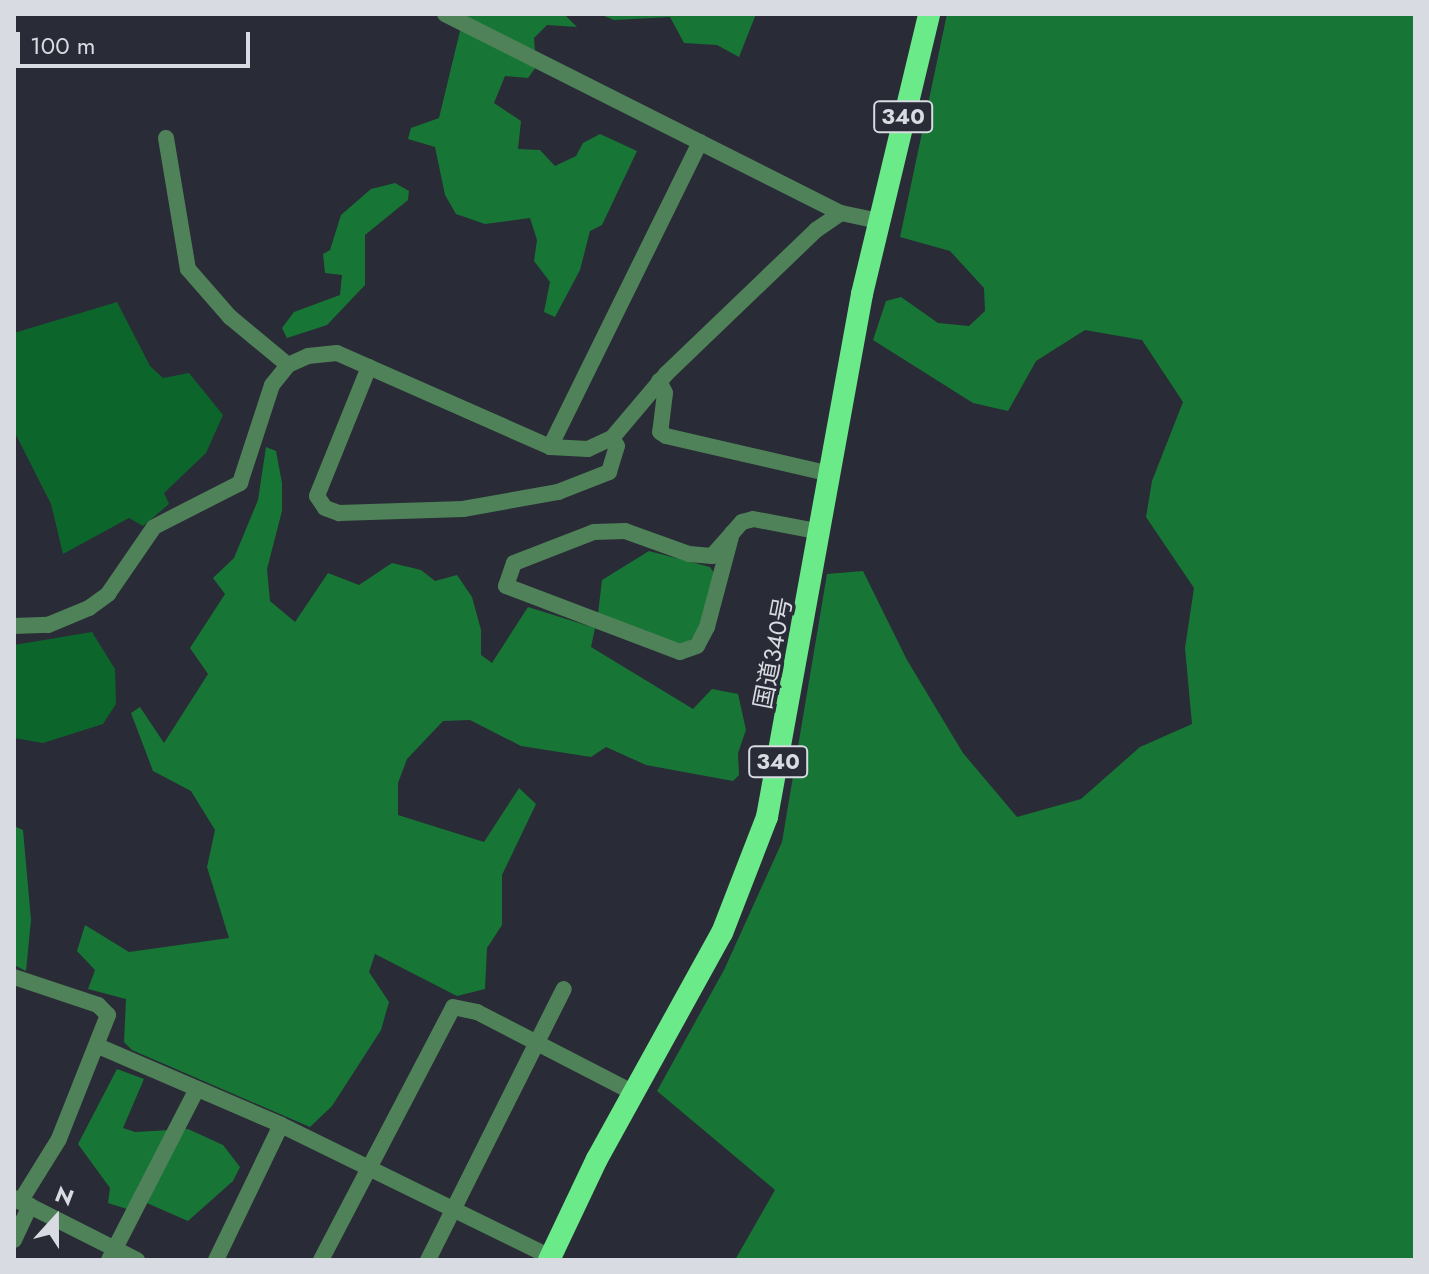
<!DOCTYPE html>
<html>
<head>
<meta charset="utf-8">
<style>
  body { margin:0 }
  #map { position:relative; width:1429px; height:1274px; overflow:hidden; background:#292b36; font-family:Jost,"Noto Sans JP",sans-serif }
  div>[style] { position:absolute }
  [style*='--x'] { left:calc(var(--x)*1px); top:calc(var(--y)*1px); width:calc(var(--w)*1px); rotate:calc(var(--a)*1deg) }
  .green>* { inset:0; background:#0c662c }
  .forest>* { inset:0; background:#177635 }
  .minor>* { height:16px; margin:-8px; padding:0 8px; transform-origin:8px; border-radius:8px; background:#4f8258 }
  .trunk>* { height:22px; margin:-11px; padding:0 11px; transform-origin:11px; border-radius:11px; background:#6bea89 }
  span { translate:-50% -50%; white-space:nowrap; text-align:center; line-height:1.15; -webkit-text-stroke:7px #292b36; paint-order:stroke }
  .shield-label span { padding:2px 6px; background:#292b36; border:2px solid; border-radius:6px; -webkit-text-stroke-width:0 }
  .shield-label { font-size:22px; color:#d9dbe2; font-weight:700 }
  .street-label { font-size:24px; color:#d9dbe2 }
  .frame { position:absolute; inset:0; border:16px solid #d9dbe2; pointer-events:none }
  .north { position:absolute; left:16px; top:1178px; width:80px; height:80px; -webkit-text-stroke:6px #292b36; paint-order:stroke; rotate:21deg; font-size:22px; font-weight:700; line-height:32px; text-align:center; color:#d9dbe2 }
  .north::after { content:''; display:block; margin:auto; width:28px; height:36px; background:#d9dbe2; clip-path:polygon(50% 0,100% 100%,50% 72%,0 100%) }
  .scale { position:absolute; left:16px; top:32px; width:234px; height:36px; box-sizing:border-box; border:4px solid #d9dbe2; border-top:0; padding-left:10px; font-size:24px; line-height:28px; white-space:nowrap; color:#d9dbe2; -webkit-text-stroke:6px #292b36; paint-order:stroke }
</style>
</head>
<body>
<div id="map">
  <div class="green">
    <i style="clip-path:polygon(117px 302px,150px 366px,163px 378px,189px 373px,223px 415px,206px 453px,164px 493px,169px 504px,143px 526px,129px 518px,63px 554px,51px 504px,14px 431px,14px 333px)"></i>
    <i style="clip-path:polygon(92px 632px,115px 669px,116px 704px,103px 724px,43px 743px,14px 738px,14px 645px)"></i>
  </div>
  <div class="forest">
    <i style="clip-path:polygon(454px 14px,564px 14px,577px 27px,547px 25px,534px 38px,536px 67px,528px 78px,505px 76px,494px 103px,521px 121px,518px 149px,540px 150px,555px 166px,576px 156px,583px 143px,600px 134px,637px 151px,602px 225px,590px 231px,580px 270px,555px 317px,544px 312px,550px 282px,534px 261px,537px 240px,530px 218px,485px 224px,456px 214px,445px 195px,435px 147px,408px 139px,411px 128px,439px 118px,460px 31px)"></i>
    <i style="clip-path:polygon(599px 14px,756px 14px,739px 57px,717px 45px,684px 43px,670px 17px,614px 20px)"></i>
    <i style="clip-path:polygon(947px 14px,1415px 14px,1415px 1260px,735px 1260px,775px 1190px,657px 1091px,724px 970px,782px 842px,827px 574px,863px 571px,907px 660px,963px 753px,1017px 817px,1081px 799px,1140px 747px,1192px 724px,1185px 648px,1194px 588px,1146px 517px,1152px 481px,1183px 402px,1142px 340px,1085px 330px,1036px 361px,1008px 411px,973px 403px,873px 340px,886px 301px,901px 297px,938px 323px,969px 326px,985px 311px,984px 288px,950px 251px,900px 237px)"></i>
    <i style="clip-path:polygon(395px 183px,409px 191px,408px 200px,365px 235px,365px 285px,327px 325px,287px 338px,282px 328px,294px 312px,340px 295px,342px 275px,325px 273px,323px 254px,330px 250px,341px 215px,371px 189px)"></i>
    <i style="clip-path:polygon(266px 447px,276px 451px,282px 483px,282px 511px,267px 569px,270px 601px,295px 622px,328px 573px,359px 585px,392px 563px,421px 570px,435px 581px,457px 575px,472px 597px,481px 630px,481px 655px,492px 663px,528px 607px,595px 628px,591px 647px,693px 709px,712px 689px,738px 694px,746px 730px,738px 753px,739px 775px,733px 781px,646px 765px,606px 747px,591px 757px,521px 746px,470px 720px,443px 721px,407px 759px,398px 783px,398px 815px,484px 842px,519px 788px,536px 804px,502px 875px,502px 925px,487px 948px,485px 989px,457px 996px,375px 954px,369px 972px,389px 1002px,381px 1030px,332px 1106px,310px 1127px,132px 1050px,124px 1042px,126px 999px,88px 989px,95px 970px,77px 951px,85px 925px,129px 952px,229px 938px,207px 867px,215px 830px,191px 791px,153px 771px,131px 713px,140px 707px,164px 743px,208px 674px,190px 648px,225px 594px,213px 578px,234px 558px,258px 500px)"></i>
    <i style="clip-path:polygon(649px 551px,710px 567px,714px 573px,700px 626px,689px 642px,675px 644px,598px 614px,602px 580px)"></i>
    <i style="clip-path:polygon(14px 826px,23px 830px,31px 920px,26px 971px,14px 965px)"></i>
    <i style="clip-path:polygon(117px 1069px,144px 1079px,123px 1128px,135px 1132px,188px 1129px,223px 1145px,240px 1167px,233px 1181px,188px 1221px,133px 1197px,127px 1209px,108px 1203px,110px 1188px,78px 1144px)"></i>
  </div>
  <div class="minor">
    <i style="--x:445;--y:14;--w:443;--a:26.7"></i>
    <i style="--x:841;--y:213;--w:38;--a:12"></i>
    <i style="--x:166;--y:138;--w:133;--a:80.5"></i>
    <i style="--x:188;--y:269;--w:64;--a:48.8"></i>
    <i style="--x:230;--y:317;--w:75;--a:39.6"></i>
    <i style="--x:369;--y:367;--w:139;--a:112"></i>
    <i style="--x:317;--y:496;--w:14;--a:56"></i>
    <i style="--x:325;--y:508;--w:15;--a:20"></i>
    <i style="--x:339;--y:513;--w:124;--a:-1.8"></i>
    <i style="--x:463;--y:509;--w:97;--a:-10.1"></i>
    <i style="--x:558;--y:492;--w:55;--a:-21.4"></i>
    <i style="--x:609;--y:472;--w:27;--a:-73"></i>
    <i style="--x:617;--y:446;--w:9;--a:-122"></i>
    <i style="--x:659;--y:381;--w:13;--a:63"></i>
    <i style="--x:665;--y:393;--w:39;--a:97"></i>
    <i style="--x:660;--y:432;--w:7;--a:34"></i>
    <i style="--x:666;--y:436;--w:169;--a:13"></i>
    <i style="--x:550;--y:447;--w:340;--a:-63.8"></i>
    <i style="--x:732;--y:533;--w:97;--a:104.9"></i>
    <i style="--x:707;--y:627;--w:21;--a:118"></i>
    <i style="--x:697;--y:646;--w:18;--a:161"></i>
    <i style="--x:680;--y:652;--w:186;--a:-159.2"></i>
    <i style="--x:506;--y:586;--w:24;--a:-71"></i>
    <i style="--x:514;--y:563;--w:86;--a:-21.2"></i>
    <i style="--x:594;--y:532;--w:31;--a:-2"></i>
    <i style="--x:625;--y:531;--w:68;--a:19.8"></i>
    <i style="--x:689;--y:554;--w:23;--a:5"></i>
    <i style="--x:712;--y:556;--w:45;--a:-48.6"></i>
    <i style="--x:742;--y:522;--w:11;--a:-15"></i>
    <i style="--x:753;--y:519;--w:69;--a:10.8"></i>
    <i style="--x:14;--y:626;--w:34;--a:-2"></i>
    <i style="--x:48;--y:625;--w:44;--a:-22.5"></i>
    <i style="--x:89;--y:608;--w:24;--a:-36"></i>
    <i style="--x:108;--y:594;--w:81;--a:-55.5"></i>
    <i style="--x:154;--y:527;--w:97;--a:-27.1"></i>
    <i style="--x:240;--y:483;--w:103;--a:-71.9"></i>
    <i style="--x:272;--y:385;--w:26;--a:-51"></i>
    <i style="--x:288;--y:365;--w:22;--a:-24"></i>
    <i style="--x:308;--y:356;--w:29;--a:-6"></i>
    <i style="--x:337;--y:353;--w:233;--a:23.8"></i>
    <i style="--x:550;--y:447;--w:38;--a:3"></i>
    <i style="--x:588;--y:449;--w:26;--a:-25"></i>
    <i style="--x:612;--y:438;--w:84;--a:-49.8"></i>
    <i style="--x:666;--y:374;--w:208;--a:-43.8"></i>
    <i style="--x:816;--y:230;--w:30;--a:-34"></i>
    <i style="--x:14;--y:977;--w:89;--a:18.4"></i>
    <i style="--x:98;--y:1005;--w:14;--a:45"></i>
    <i style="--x:108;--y:1015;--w:133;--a:111.6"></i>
    <i style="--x:59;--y:1139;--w:74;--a:121.8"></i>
    <i style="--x:98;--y:1046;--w:199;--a:23.3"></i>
    <i style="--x:281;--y:1125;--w:301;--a:26.1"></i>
    <i style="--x:14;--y:1198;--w:138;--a:26.8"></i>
    <i style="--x:14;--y:1240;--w:38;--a:-65"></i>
    <i style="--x:109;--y:1260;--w:192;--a:-62.8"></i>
    <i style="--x:216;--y:1260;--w:150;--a:-64.3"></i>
    <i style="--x:321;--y:1260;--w:285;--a:-62.4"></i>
    <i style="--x:453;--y:1007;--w:25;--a:12"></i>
    <i style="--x:477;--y:1012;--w:177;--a:27.3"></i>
    <i style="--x:428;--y:1260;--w:303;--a:-63.4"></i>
  </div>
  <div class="trunk">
    <i style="--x:549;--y:1260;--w:112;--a:-64.6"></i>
    <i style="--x:597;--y:1159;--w:258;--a:-61.1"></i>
    <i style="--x:722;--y:933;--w:124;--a:-68.8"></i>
    <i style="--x:767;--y:817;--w:532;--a:-79.7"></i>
    <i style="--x:862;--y:294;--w:288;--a:-76.5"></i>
  </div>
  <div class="shield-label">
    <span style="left:903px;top:117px">340</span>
    <span style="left:778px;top:762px">340</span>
  </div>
  <div class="street-label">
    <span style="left:773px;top:653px;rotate:-79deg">国道340号</span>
  </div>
  <div class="frame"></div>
  <div class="north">N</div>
  <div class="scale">100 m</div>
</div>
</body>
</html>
